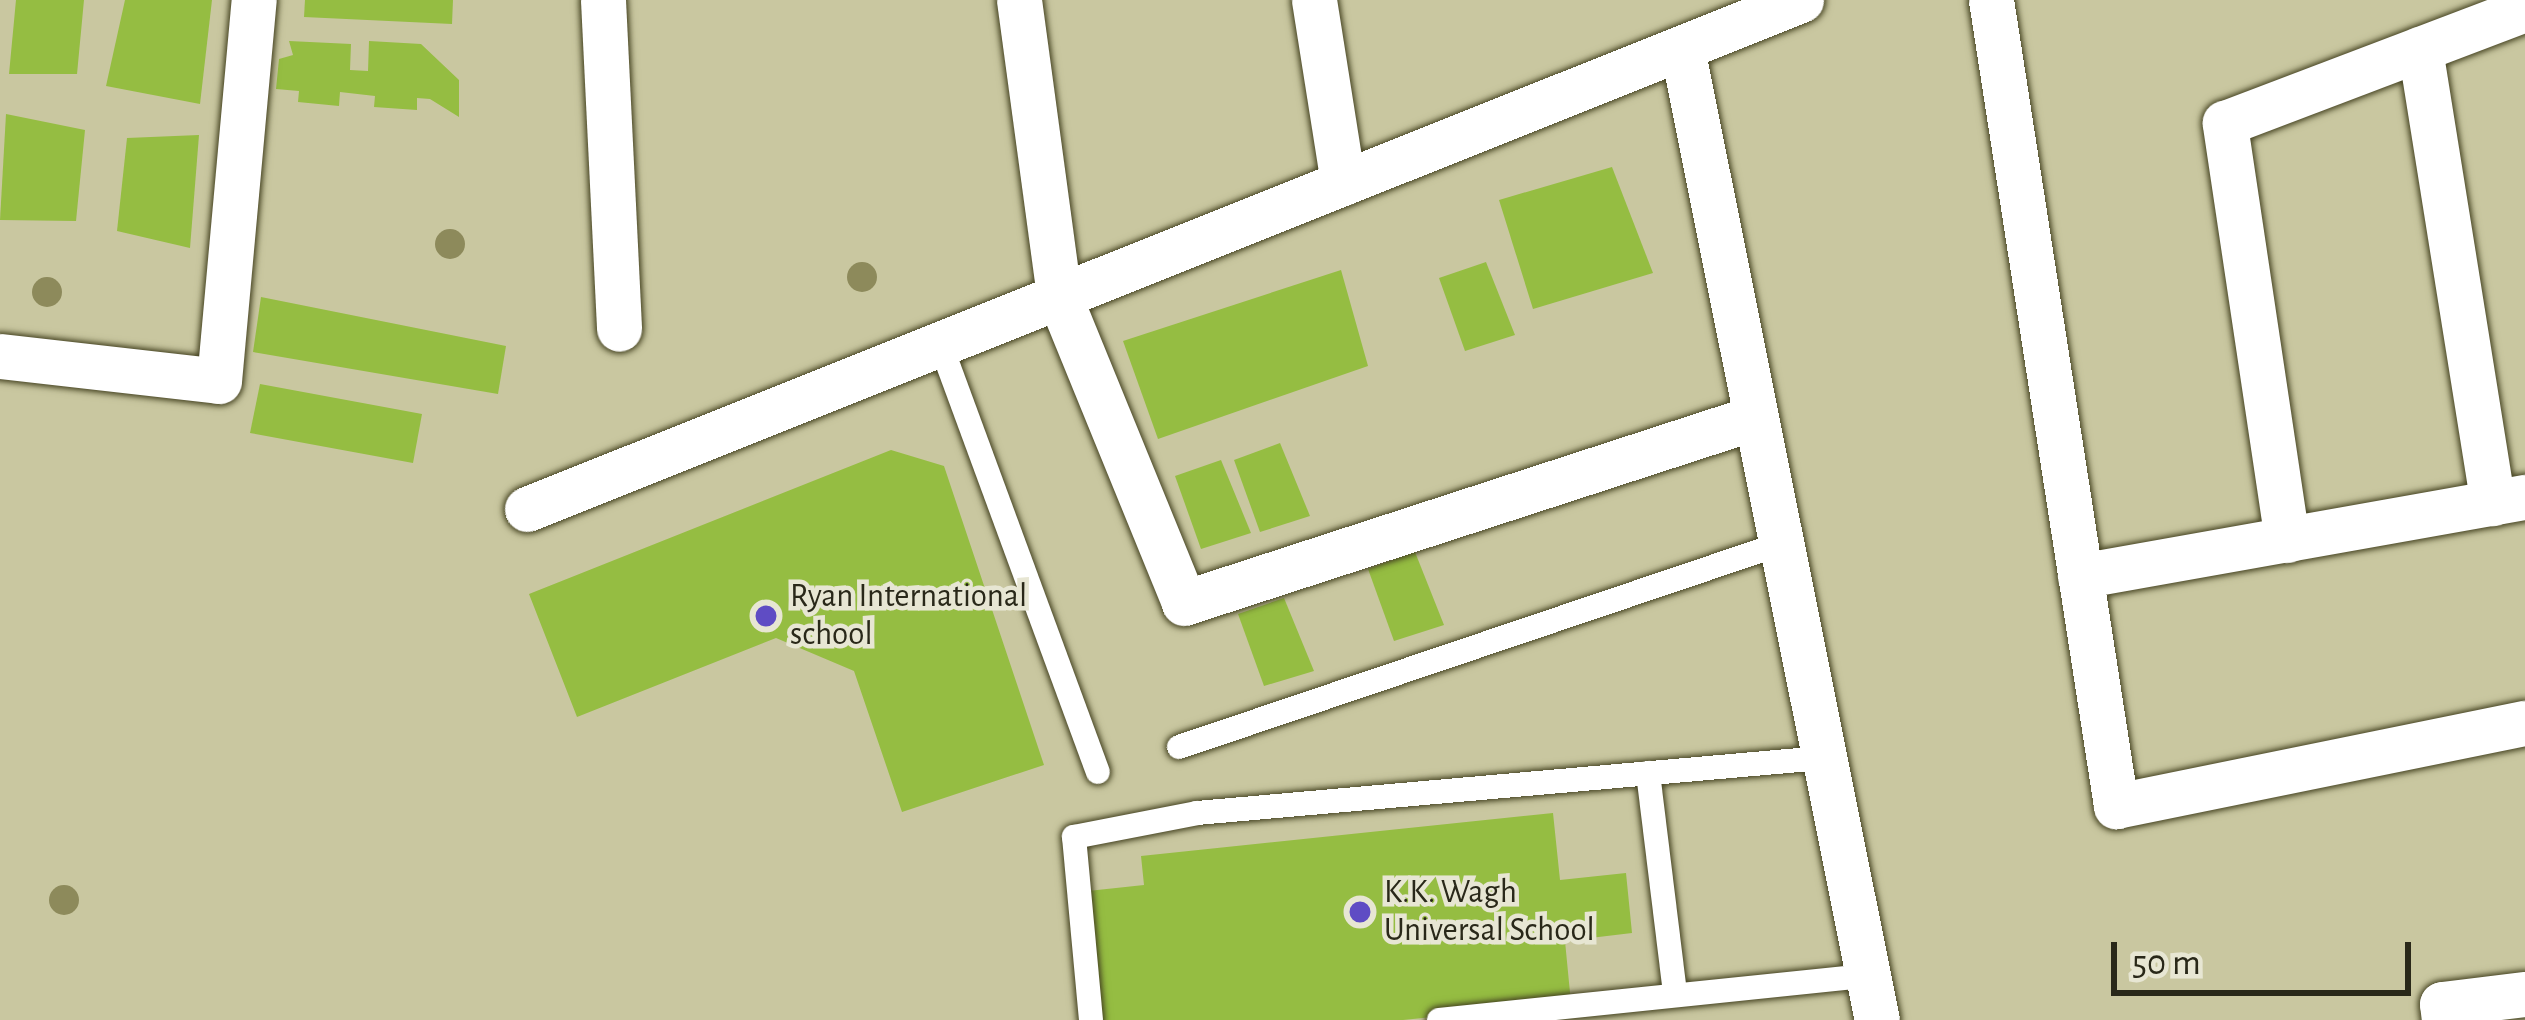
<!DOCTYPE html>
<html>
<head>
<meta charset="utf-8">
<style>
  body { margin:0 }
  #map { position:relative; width:2525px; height:1020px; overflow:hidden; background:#c9c7a0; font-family:"Alegreya Sans",sans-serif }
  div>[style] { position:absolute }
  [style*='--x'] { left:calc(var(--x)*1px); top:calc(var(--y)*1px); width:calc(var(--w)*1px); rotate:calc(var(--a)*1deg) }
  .building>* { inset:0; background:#95bd42 }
  .roads { filter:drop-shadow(0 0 3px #454321) drop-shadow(0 0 3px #454321) }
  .lane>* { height:24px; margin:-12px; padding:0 12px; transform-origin:12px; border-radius:12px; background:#fff }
  .street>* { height:45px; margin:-22.5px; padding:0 22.5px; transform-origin:22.5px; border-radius:22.5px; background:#fff }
  .trees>* { width:30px; height:30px; margin:-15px; border-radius:50%; background:#8d8a5b }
  .dots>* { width:33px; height:33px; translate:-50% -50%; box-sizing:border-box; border:6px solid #e7e6d3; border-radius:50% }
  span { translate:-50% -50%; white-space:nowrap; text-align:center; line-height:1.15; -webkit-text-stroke:9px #e7e6d3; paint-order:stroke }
  .poi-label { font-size:33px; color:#292819 }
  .left { translate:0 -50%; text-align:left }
  .scale { position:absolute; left:2111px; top:942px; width:300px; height:54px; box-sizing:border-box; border:6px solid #292819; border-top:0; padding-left:15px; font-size:36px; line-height:42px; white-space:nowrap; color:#292819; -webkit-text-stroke:9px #e7e6d3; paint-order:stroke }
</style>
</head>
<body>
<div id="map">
  <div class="building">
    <i style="clip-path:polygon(16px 0,84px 0,77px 74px,9px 74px)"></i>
    <i style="clip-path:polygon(125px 0,212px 0,200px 104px,106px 86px)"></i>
    <i style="clip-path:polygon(305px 0,453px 0,452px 24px,304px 17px)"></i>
    <i style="clip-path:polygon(289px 41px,351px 44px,350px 70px,368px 71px,369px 41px,421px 44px,459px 80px,459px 117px,430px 99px,417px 98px,417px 110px,374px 107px,375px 96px,340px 92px,339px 106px,298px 102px,299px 91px,276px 89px,279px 59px,293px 55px)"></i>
    <i style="clip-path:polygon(6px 114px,85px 130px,76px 221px,0 220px)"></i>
    <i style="clip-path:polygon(199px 135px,190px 248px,117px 231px,127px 138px)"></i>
    <i style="clip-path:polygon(1612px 167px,1653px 273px,1533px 309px,1499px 200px)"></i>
    <i style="clip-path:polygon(1486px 262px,1515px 335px,1465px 351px,1439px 278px)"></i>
    <i style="clip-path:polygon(1341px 270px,1368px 366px,1158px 439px,1123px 341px)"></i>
    <i style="clip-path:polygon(261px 297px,506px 346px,498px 394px,253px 352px)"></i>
    <i style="clip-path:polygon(260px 384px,422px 414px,413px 463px,250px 433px)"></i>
    <i style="clip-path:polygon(1280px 443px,1310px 516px,1260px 532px,1234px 460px)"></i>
    <i style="clip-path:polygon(891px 450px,944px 466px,1044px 765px,902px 812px,854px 671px,776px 638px,577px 717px,529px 594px)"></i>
    <i style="clip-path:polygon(1221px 460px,1251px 533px,1201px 549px,1175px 476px)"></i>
    <i style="clip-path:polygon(1415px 552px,1444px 625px,1394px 641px,1368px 569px)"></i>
    <i style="clip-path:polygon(1284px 598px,1314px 671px,1264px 686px,1238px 614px)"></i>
    <i style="clip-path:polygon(1553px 813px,1560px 880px,1626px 873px,1632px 933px,1565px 941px,1571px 1003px,1403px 1020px,1101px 1020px,1088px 891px,1144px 885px,1141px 856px)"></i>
  </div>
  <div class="roads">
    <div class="lane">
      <i style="--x:940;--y:343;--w:457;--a:69.8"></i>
      <i style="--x:1179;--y:747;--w:641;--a:-18.66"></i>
      <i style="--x:1648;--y:773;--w:222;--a:83"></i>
      <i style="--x:1091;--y:1020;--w:184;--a:-95.3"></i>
      <i style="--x:1074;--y:837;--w:125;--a:-11"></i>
      <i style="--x:1197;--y:813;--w:627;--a:-5.03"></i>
      <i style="--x:1439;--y:1020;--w:429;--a:-5.9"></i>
    </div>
    <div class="street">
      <i style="--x:603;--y:0;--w:329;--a:87.2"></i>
      <i style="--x:1019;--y:0;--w:299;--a:82.3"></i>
      <i style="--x:1059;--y:296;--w:331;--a:67.8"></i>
      <i style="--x:1184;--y:603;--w:601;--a:-18.01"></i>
      <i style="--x:1314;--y:0;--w:185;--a:81"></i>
      <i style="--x:1991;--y:0;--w:816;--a:81.18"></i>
      <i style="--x:2116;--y:806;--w:417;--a:-11.5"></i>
      <i style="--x:1682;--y:48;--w:991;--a:78.66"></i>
      <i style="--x:2420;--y:49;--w:460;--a:80.9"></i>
      <i style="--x:0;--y:356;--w:220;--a:6.5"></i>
      <i style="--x:219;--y:381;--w:383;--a:-84.8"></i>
      <i style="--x:527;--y:509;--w:1372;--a:-21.78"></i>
      <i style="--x:2287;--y:540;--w:422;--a:-98.5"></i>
      <i style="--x:2225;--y:123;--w:321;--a:-20.8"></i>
      <i style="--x:2080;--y:576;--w:452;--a:-10.1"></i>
      <i style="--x:2444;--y:1020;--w:16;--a:-97"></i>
      <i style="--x:2442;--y:1004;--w:84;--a:-6.9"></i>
    </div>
  </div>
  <div class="trees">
    <i style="left:450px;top:244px"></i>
    <i style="left:862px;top:277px"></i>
    <i style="left:47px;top:292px"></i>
    <i style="left:64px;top:900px"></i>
  </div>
  <div class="dots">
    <i style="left:766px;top:616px;background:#5f4cc4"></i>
    <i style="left:1360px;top:912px;background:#5f4cc4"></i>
  </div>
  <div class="poi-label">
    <span class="left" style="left:790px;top:616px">Ryan International<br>school</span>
    <span class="left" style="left:1384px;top:912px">K.K. Wagh<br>Universal School</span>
  </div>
  <div class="scale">50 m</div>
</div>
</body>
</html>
